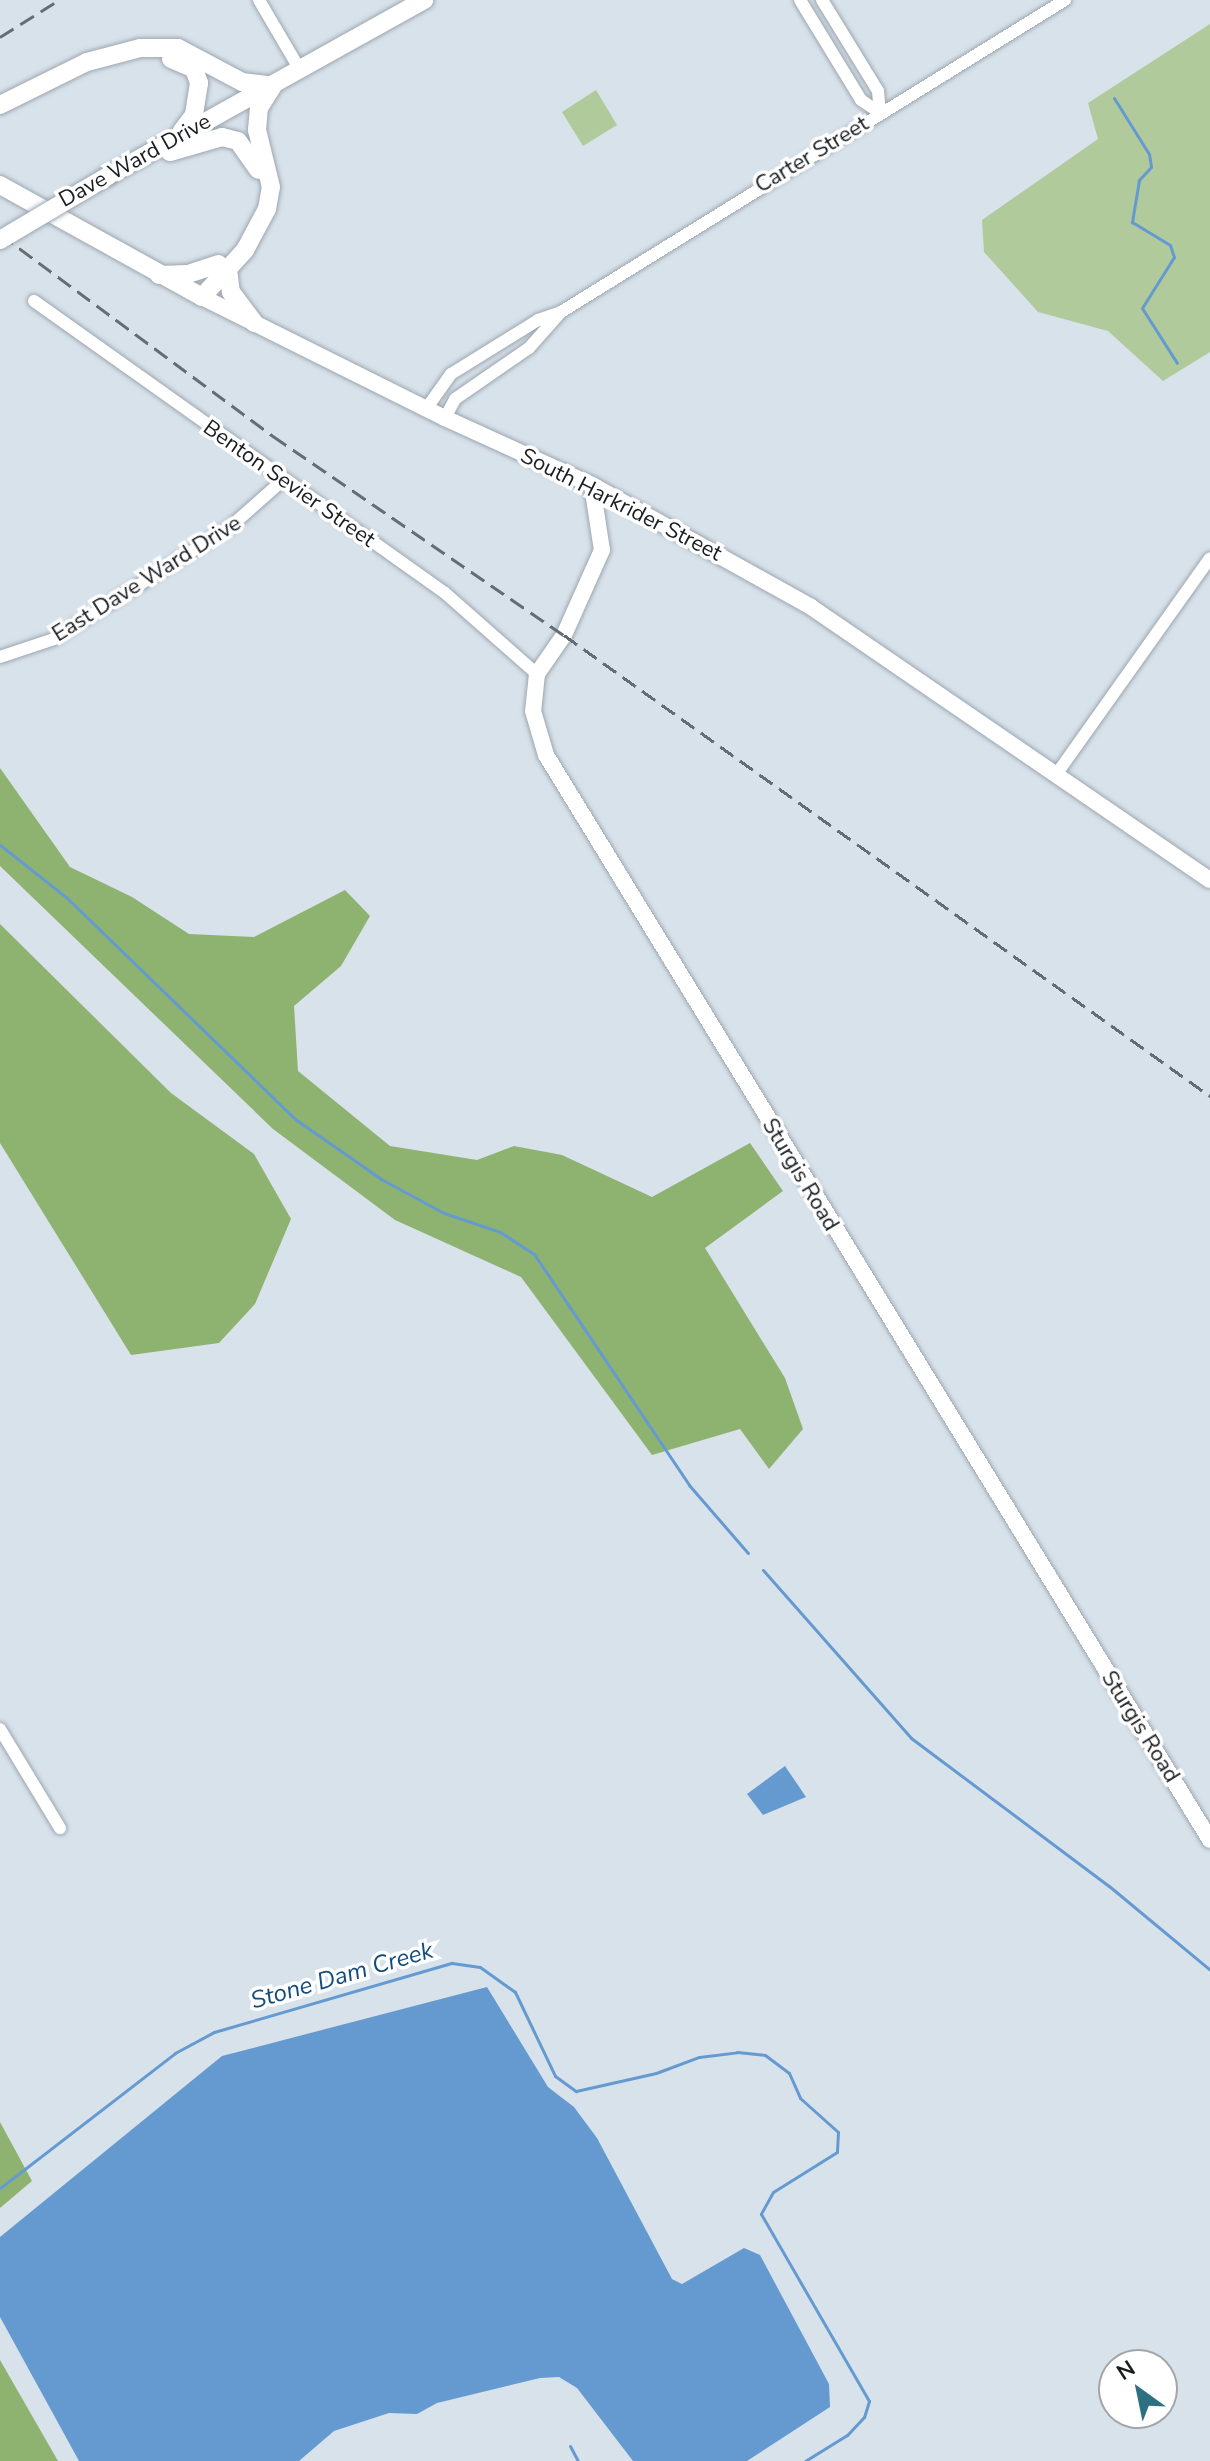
<!DOCTYPE html>
<html>
<head>
<meta charset="utf-8">
<style>
  body { margin:0 }
  #map { position:relative; width:1210px; height:2461px; overflow:hidden; background:#d8e2eb; font-family:"Nunito Sans",sans-serif }
  div>[style] { position:absolute }
  [style*='--x'] { left:calc(var(--x)*1px); top:calc(var(--y)*1px); width:calc(var(--w)*1px); rotate:calc(var(--a)*1deg) }
  .green>* { inset:0; background:#b0ca9c }
  .forest>* { inset:0; background:#8eb371 }
  .water>* { inset:0; background:#659ad1 }
  .stream>* { height:3px; margin:-1.5px; padding:0 1.5px; transform-origin:1.5px; border-radius:1.5px; background:#659ad1 }
  .roads { filter:drop-shadow(0 0 2px #9da6af) drop-shadow(0 0 2px #9da6af) }
  .street>* { height:12px; margin:-6px; padding:0 6px; transform-origin:6px; border-radius:6px; background:#fff }
  .secondary>* { height:16px; margin:-8px; padding:0 8px; transform-origin:8px; border-radius:8px; background:#fff }
  .primary>* { height:18px; margin:-9px; padding:0 9px; transform-origin:9px; border-radius:9px; background:#fff }
  .rail>* { height:3px; margin-top:-1.5px; transform-origin:0; background:repeating-linear-gradient(90deg,#666d72 0 16px,transparent 0 24px) }
  .bridges { filter:drop-shadow(0 0 2px #9da6af) drop-shadow(0 0 2px #9da6af) }
  .primary-bridge>* { height:18px; margin:-9px; padding:0 9px; transform-origin:9px; border-radius:9px; background:#fff }
  span { translate:-50% -50%; white-space:nowrap; text-align:center; line-height:1.15; -webkit-text-stroke:7px #fff; paint-order:stroke }
  .street-label { font-size:22px; color:#191d20 }
  .water-label { font-size:24px; color:#104c7f; font-style:italic }
  .north { position:absolute; left:1098px; top:2349px; width:80px; height:80px; box-sizing:border-box; background:#fff; border:2px solid #a3a5a6; border-radius:50%; rotate:327deg; font-size:22px; font-weight:700; line-height:32px; text-align:center; color:#191d20 }
  .north::after { content:''; display:block; margin:auto; width:28px; height:36px; background:#2d7081; clip-path:polygon(50% 0,100% 100%,50% 72%,0 100%) }
</style>
</head>
<body>
<div id="map">
  <div class="green">
    <i style="clip-path:polygon(1210px 24px,1210px 352px,1163px 381px,1108px 331px,1038px 312px,984px 252px,982px 220px,1098px 139px,1088px 103px)"></i>
    <i style="clip-path:polygon(596px 90px,617px 125px,583px 146px,562px 112px)"></i>
  </div>
  <div class="forest">
    <i style="clip-path:polygon(0 768px,70px 867px,132px 897px,189px 934px,254px 937px,345px 890px,370px 916px,341px 966px,294px 1006px,298px 1071px,390px 1146px,477px 1160px,514px 1146px,562px 1155px,652px 1197px,750px 1143px,783px 1191px,705px 1248px,785px 1378px,803px 1429px,769px 1469px,740px 1429px,652px 1455px,521px 1277px,395px 1220px,273px 1129px,0 866px)"></i>
    <i style="clip-path:polygon(0 924px,171px 1093px,254px 1154px,291px 1219px,255px 1304px,219px 1343px,131px 1355px,0 1143px)"></i>
    <i style="clip-path:polygon(0 2122px,32px 2181px,0 2208px)"></i>
    <i style="clip-path:polygon(0 2360px,58px 2461px,0 2461px)"></i>
  </div>
  <div class="water">
    <i style="clip-path:polygon(785px 1766px,806px 1797px,763px 1815px,747px 1794px)"></i>
    <i style="clip-path:polygon(487px 1987px,548px 2087px,574px 2107px,597px 2138px,672px 2279px,682px 2284px,744px 2248px,760px 2255px,829px 2384px,830px 2407px,747px 2461px,633px 2461px,577px 2388px,559px 2377px,540px 2378px,437px 2403px,417px 2414px,389px 2413px,334px 2431px,299px 2461px,79px 2461px,0 2317px,0 2237px,222px 2056px)"></i>
  </div>
  <div class="stream">
    <i style="--x:1114;--y:98;--w:66;--a:58"></i>
    <i style="--x:1149;--y:154;--w:13;--a:81"></i>
    <i style="--x:1151;--y:167;--w:18;--a:133"></i>
    <i style="--x:1139;--y:180;--w:43;--a:99.5"></i>
    <i style="--x:1132;--y:222;--w:44;--a:31.2"></i>
    <i style="--x:1170;--y:245;--w:13;--a:72"></i>
    <i style="--x:1174;--y:257;--w:60;--a:122.1"></i>
    <i style="--x:1142;--y:308;--w:65;--a:57.5"></i>
    <i style="--x:0;--y:845;--w:85;--a:38.3"></i>
    <i style="--x:67;--y:898;--w:318;--a:44.1"></i>
    <i style="--x:295;--y:1119;--w:105;--a:34.9"></i>
    <i style="--x:381;--y:1179;--w:72;--a:28.4"></i>
    <i style="--x:444;--y:1213;--w:59;--a:18.7"></i>
    <i style="--x:500;--y:1232;--w:40;--a:32.9"></i>
    <i style="--x:534;--y:1254;--w:278;--a:56.1"></i>
    <i style="--x:689;--y:1485;--w:90;--a:49.1"></i>
    <i style="--x:763;--y:1570;--w:224;--a:48.6"></i>
    <i style="--x:911;--y:1738;--w:247;--a:36.8"></i>
    <i style="--x:1109;--y:1886;--w:131;--a:39.7"></i>
    <i style="--x:0;--y:2188;--w:221;--a:-37.6"></i>
    <i style="--x:175;--y:2053;--w:44;--a:-28.3"></i>
    <i style="--x:214;--y:2032;--w:248;--a:-16.2"></i>
    <i style="--x:452;--y:1963;--w:28;--a:8"></i>
    <i style="--x:480;--y:1967;--w:43;--a:35.5"></i>
    <i style="--x:515;--y:1992;--w:93;--a:64.5"></i>
    <i style="--x:555;--y:2076;--w:26;--a:36"></i>
    <i style="--x:576;--y:2091;--w:82;--a:-12.7"></i>
    <i style="--x:656;--y:2073;--w:46;--a:-20.4"></i>
    <i style="--x:699;--y:2057;--w:38;--a:-7"></i>
    <i style="--x:737;--y:2052;--w:28;--a:6"></i>
    <i style="--x:765;--y:2055;--w:30;--a:37"></i>
    <i style="--x:789;--y:2073;--w:27;--a:66"></i>
    <i style="--x:800;--y:2098;--w:51;--a:41.8"></i>
    <i style="--x:838;--y:2132;--w:20;--a:93"></i>
    <i style="--x:837;--y:2152;--w:75;--a:148"></i>
    <i style="--x:773;--y:2192;--w:25;--a:119"></i>
    <i style="--x:761;--y:2214;--w:216;--a:60"></i>
    <i style="--x:869;--y:2401;--w:17;--a:107"></i>
    <i style="--x:864;--y:2417;--w:25;--a:133"></i>
    <i style="--x:847;--y:2435;--w:49;--a:148.2"></i>
    <i style="--x:570;--y:2446;--w:17;--a:62"></i>
  </div>
  <div class="roads">
    <div class="street">
      <i style="--x:259;--y:0;--w:81;--a:59.6"></i>
      <i style="--x:800;--y:0;--w:117;--a:58.6"></i>
      <i style="--x:861;--y:100;--w:23;--a:34"></i>
      <i style="--x:822;--y:0;--w:107;--a:58.4"></i>
      <i style="--x:878;--y:91;--w:22;--a:85"></i>
      <i style="--x:34;--y:301;--w:504;--a:35.39"></i>
      <i style="--x:445;--y:593;--w:123;--a:41.4"></i>
      <i style="--x:426;--y:409;--w:43;--a:-54.5"></i>
      <i style="--x:451;--y:374;--w:102;--a:-31.8"></i>
      <i style="--x:538;--y:320;--w:24;--a:-19"></i>
      <i style="--x:561;--y:312;--w:593;--a:-31.76"></i>
      <i style="--x:445;--y:418;--w:21;--a:-62"></i>
      <i style="--x:455;--y:399;--w:90;--a:-34.6"></i>
      <i style="--x:529;--y:348;--w:48;--a:-48.4"></i>
      <i style="--x:0;--y:657;--w:57;--a:-18.4"></i>
      <i style="--x:54;--y:639;--w:209;--a:-32.5"></i>
      <i style="--x:230;--y:527;--w:69;--a:-41.5"></i>
      <i style="--x:1058;--y:772;--w:262;--a:-54.6"></i>
      <i style="--x:0;--y:1729;--w:116;--a:58.8"></i>
    </div>
    <div class="secondary">
      <i style="--x:202;--y:297;--w:271;--a:26.5"></i>
      <i style="--x:445;--y:418;--w:162;--a:24.5"></i>
      <i style="--x:592;--y:485;--w:251;--a:29.1"></i>
      <i style="--x:811;--y:607;--w:483;--a:34.4"></i>
      <i style="--x:592;--y:485;--w:66;--a:81.3"></i>
      <i style="--x:602;--y:550;--w:93;--a:114.1"></i>
      <i style="--x:564;--y:635;--w:47;--a:124.7"></i>
      <i style="--x:537;--y:674;--w:37;--a:96"></i>
      <i style="--x:533;--y:711;--w:46;--a:73.5"></i>
      <i style="--x:546;--y:755;--w:1272;--a:58.53"></i>
    </div>
    <div class="primary">
      <i style="--x:171;--y:59;--w:25;--a:23"></i>
      <i style="--x:194;--y:69;--w:15;--a:70"></i>
      <i style="--x:199;--y:83;--w:32;--a:99"></i>
      <i style="--x:194;--y:115;--w:21;--a:127"></i>
      <i style="--x:0;--y:105;--w:97;--a:-26.3"></i>
      <i style="--x:87;--y:62;--w:55;--a:-14.8"></i>
      <i style="--x:140;--y:48;--w:38;--a:0"></i>
      <i style="--x:178;--y:48;--w:72;--a:28"></i>
      <i style="--x:242;--y:82;--w:31;--a:7"></i>
      <i style="--x:170;--y:152;--w:54;--a:-16.1"></i>
      <i style="--x:222;--y:137;--w:16;--a:14"></i>
      <i style="--x:238;--y:141;--w:35;--a:55"></i>
      <i style="--x:108;--y:176;--w:362;--a:-29.1"></i>
      <i style="--x:0;--y:185;--w:231;--a:29"></i>
      <i style="--x:202;--y:297;--w:64;--a:-47.5"></i>
      <i style="--x:245;--y:250;--w:47;--a:-61.8"></i>
      <i style="--x:267;--y:209;--w:22;--a:-80"></i>
      <i style="--x:271;--y:187;--w:59;--a:-103.8"></i>
      <i style="--x:257;--y:130;--w:22;--a:-85"></i>
      <i style="--x:259;--y:108;--w:26;--a:-58"></i>
      <i style="--x:228;--y:269;--w:23;--a:83"></i>
      <i style="--x:231;--y:292;--w:39;--a:53"></i>
      <i style="--x:159;--y:275;--w:29;--a:-2"></i>
      <i style="--x:188;--y:274;--w:32;--a:-18"></i>
    </div>
  </div>
  <div class="rail">
    <i style="--x:0;--y:37;--w:70;--a:-32.1"></i>
    <i style="--x:0;--y:234;--w:340;--a:36.5"></i>
    <i style="--x:273;--y:436;--w:353;--a:34.4"></i>
    <i style="--x:564;--y:635;--w:794;--a:35.51"></i>
  </div>
  <div class="bridges">
    <div class="primary-bridge">
      <i style="--x:0;--y:240;--w:126;--a:-30.7"></i>
    </div>
  </div>
  <div class="street-label">
    <span style="left:812px;top:155px;rotate:-31deg">Carter Street</span>
    <span style="left:135px;top:161px;rotate:-29deg">Dave Ward Drive</span>
    <span style="left:289px;top:484px;rotate:35deg">Benton Sevier Street</span>
    <span style="left:621px;top:505px;rotate:27deg">South Harkrider Street</span>
    <span style="left:147px;top:579px;rotate:-32deg">East Dave Ward Drive</span>
    <span style="left:800px;top:1175px;rotate:59deg">Sturgis Road</span>
    <span style="left:1140px;top:1727px;rotate:58deg">Sturgis Road</span>
  </div>
  <div class="water-label">
    <span style="left:342px;top:1976px;rotate:-16deg">Stone Dam Creek</span>
  </div>
  <div class="north">N</div>
</div>
</body>
</html>
